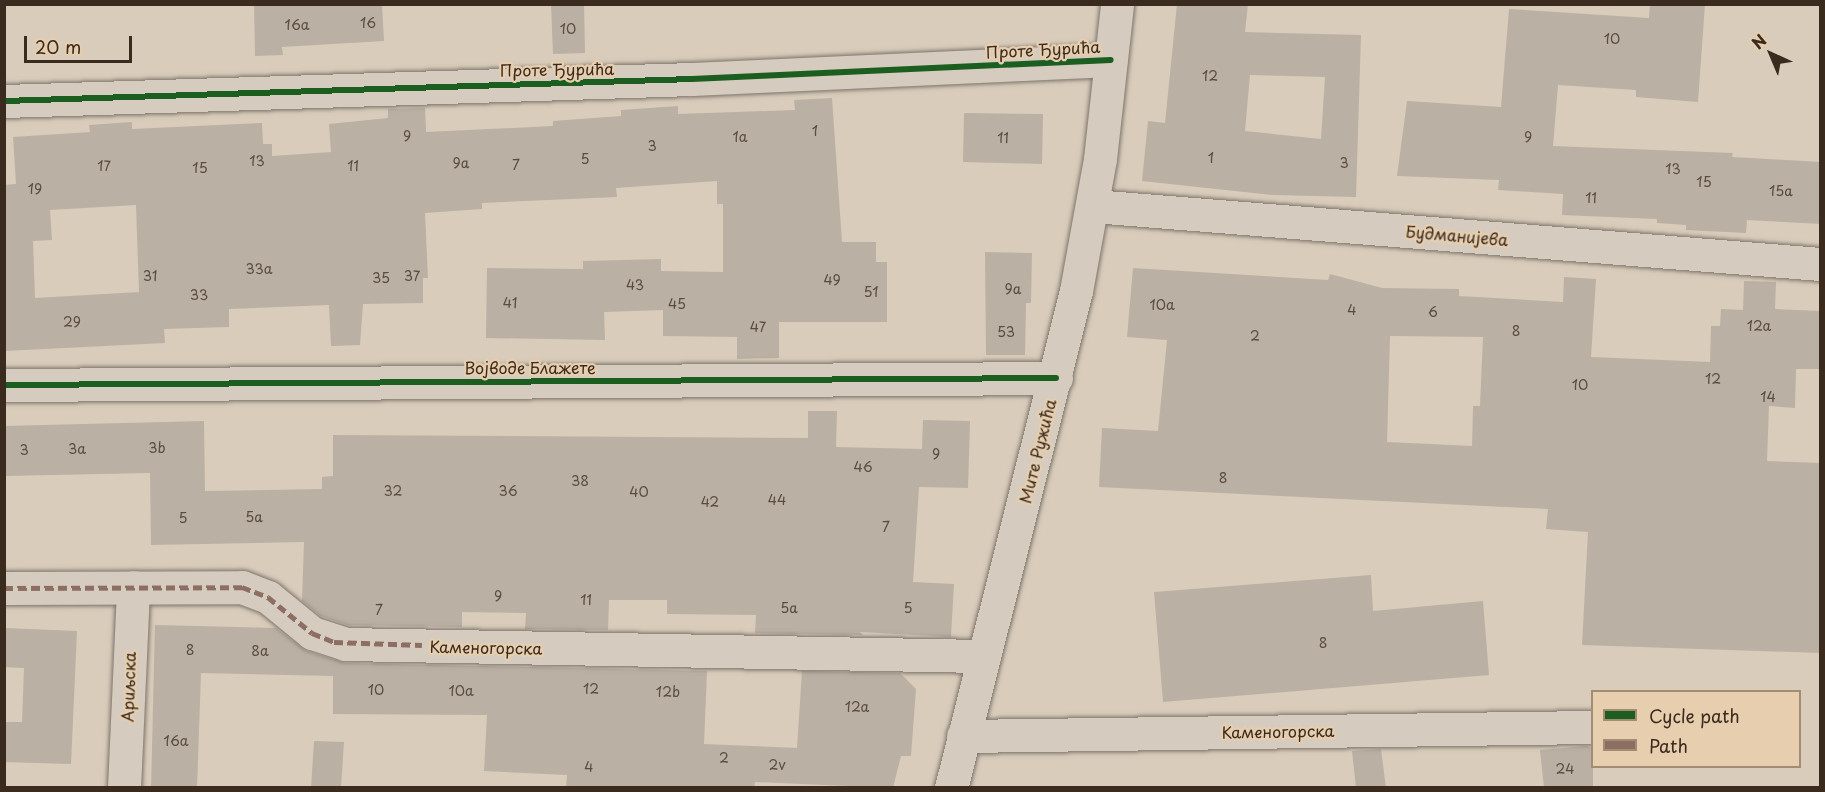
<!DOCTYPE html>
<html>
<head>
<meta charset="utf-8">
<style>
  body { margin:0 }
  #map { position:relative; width:1825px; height:792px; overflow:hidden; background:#d9ccbb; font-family:"Playpen Sans",sans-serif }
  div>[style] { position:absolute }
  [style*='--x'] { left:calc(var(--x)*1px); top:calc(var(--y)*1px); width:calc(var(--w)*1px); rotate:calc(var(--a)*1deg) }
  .building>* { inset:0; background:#bbb0a4 }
  .roads { filter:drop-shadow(0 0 2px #7d746a) drop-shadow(0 0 2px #7d746a) }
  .street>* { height:33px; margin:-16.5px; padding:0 16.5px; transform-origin:16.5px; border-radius:16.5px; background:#d5cbbf }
  .secondary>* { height:33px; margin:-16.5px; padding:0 16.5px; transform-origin:16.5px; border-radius:16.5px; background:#d5cbbf }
  .quiet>* { height:4.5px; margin-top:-2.25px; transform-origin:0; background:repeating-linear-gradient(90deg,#8d6e63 0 9px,transparent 0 13.5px) }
  .cycleway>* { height:6px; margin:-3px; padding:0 3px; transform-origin:3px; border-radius:3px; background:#1b5e20 }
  span { translate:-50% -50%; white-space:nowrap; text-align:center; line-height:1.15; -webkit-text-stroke:4.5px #e6ceae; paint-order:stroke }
  .number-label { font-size:14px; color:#5b4c40 }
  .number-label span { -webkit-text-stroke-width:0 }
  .street-label { font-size:16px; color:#3b2a1e }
  .frame { position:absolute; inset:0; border:6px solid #3b2a1e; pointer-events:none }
  .legend { position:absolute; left:1591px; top:690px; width:210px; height:78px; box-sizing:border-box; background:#e6ceae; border:2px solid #a28c74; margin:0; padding:8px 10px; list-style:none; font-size:18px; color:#3b2a1e }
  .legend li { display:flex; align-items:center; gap:12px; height:30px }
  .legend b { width:30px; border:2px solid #a28c74 }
  .north { position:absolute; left:1741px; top:24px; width:60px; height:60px; -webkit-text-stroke:4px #e6ceae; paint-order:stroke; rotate:316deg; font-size:16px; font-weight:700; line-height:24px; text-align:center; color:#3b2a1e }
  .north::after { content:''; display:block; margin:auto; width:21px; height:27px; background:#3b2a1e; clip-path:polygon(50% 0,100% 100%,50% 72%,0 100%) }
  .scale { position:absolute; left:24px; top:36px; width:108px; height:27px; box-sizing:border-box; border:3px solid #3b2a1e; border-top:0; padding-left:8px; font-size:18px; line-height:21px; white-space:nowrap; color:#3b2a1e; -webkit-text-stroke:4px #e6ceae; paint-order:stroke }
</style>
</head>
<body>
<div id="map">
  <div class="building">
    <i style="clip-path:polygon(254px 4px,382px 4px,384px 41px,282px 47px,283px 55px,255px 56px)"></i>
    <i style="clip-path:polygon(551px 4px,584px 4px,585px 53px,553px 54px)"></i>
    <i style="clip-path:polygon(evenodd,1177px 4px,1248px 4px,1245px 32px,1361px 35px,1356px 197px,1273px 195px,1142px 181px,1148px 121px,1165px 123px,1177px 4px,1250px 75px,1325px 77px,1321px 139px,1245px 131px,1250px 75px)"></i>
    <i style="clip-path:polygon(1650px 4px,1705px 4px,1698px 102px,1636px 97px,1636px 90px,1558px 85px,1553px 146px,1733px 153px,1732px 157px,1821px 162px,1821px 224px,1747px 220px,1746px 233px,1686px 230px,1686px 225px,1657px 223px,1657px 219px,1562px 215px,1563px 194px,1498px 190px,1499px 180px,1397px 176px,1407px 101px,1501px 107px,1509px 9px,1649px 18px)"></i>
    <i style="clip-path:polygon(evenodd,832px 98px,842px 242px,876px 242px,876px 262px,887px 262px,887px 322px,779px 322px,779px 358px,737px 359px,737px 337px,663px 336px,663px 310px,604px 312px,605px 340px,486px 338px,487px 268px,583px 269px,583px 261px,661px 259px,661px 271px,723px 272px,723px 204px,717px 204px,717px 181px,616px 188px,617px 197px,482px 203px,482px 209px,425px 213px,428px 278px,423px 278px,423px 303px,363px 304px,360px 345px,331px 346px,329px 305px,229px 309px,229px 327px,164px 329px,165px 343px,4px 351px,4px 185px,16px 184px,13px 137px,90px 132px,89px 125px,132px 122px,132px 129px,262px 123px,263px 144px,272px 144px,272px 156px,331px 152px,329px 124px,388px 118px,388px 109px,425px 108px,426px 132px,553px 126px,553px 121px,621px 116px,621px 110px,678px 106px,678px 114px,795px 110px,794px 100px,832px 98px,136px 205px,139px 292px,35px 298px,33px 241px,52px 240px,50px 210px,136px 205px)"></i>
    <i style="clip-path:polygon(964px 113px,1043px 114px,1042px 164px,963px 162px)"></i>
    <i style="clip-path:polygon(985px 252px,1032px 253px,1031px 303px,1026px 303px,1025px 355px,986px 355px)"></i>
    <i style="clip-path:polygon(evenodd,1133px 268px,1328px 280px,1330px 274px,1382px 288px,1459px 289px,1459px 296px,1563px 302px,1564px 277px,1596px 279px,1591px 357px,1710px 362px,1711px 326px,1720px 326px,1721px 309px,1743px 310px,1744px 281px,1776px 282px,1775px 309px,1821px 311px,1821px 369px,1796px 369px,1795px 408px,1769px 406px,1767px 461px,1821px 463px,1821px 653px,1582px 645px,1588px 532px,1546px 529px,1548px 509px,1099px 487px,1102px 428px,1158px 431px,1167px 340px,1127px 337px,1133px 268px,1390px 336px,1483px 337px,1480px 406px,1473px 406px,1472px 446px,1387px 442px,1390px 336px)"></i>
    <i style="clip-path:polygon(808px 411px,837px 411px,836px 447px,922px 449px,923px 420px,970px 421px,968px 488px,919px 487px,913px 582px,954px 584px,951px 637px,860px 632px,863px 635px,755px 633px,756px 615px,667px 614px,667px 600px,609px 600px,608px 630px,525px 629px,526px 613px,462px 612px,462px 627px,348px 625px,321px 616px,302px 601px,304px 542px,151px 545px,150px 473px,4px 476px,4px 426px,204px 421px,205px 491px,322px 489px,322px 477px,333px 476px,333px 435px,808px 438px)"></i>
    <i style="clip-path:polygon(1371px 575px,1373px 611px,1483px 601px,1489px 675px,1163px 702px,1154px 592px)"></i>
    <i style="clip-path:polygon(155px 625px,276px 628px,306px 651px,345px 663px,707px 671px,704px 744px,797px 748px,802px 671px,900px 673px,916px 689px,911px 756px,901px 756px,893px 788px,755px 782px,754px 788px,566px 788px,567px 775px,484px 771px,487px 715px,333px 714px,333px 676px,201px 673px,197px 788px,151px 788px)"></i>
    <i style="clip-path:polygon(4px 628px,77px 631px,71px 764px,4px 762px,4px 722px,22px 722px,24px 668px,4px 667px)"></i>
    <i style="clip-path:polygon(314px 741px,344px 742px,341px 788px,311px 788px)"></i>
    <i style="clip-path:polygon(1586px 746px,1593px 748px,1593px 788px,1544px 788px,1540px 750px)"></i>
    <i style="clip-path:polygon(1381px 749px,1386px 788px,1356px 788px,1352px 751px)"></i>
  </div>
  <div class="roads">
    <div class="street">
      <i style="--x:4;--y:101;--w:688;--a:-1.83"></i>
      <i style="--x:692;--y:79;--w:419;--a:-2.6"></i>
      <i style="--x:1093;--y:206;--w:729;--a:4.56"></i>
      <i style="--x:4;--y:385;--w:1052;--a:-0.38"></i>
      <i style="--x:4;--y:588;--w:238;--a:-0.2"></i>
      <i style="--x:242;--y:587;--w:28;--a:21"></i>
      <i style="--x:268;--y:597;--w:57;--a:39.3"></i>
      <i style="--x:312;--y:633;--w:35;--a:18"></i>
      <i style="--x:345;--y:644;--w:639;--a:1.08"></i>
      <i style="--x:963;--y:736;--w:629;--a:-0.82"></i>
      <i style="--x:124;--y:788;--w:201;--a:-87.4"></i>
    </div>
    <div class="secondary">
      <i style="--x:951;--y:788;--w:512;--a:-75.88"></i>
      <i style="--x:1076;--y:291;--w:134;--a:-79.7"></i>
      <i style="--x:1100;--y:159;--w:156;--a:-83.7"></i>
    </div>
  </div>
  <div class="quiet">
    <i style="--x:4;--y:588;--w:238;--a:-0.2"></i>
    <i style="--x:242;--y:587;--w:28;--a:21"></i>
    <i style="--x:268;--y:597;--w:57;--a:39.3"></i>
    <i style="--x:312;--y:633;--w:24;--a:22"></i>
    <i style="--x:334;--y:642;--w:88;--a:2"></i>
  </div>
  <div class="cycleway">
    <i style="--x:4;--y:101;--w:688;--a:-1.83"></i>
    <i style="--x:692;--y:79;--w:419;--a:-2.6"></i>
    <i style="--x:4;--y:385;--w:1052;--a:-0.38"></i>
  </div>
  <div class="number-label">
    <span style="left:368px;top:23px">16</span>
    <span style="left:297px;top:25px">16a</span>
    <span style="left:568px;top:29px">10</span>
    <span style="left:1612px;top:39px">10</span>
    <span style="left:1210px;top:76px">12</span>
    <span style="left:815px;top:131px">1</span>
    <span style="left:407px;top:136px">9</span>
    <span style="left:740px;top:137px">1a</span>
    <span style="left:1528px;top:137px">9</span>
    <span style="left:1003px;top:138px">11</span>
    <span style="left:652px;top:146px">3</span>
    <span style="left:1211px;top:158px">1</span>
    <span style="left:585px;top:159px">5</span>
    <span style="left:257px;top:161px">13</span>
    <span style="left:461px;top:163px">9a</span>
    <span style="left:1344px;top:163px">3</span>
    <span style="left:516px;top:165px">7</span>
    <span style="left:104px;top:166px">17</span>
    <span style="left:353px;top:166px">11</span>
    <span style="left:200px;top:168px">15</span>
    <span style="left:1673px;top:169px">13</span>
    <span style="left:1704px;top:182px">15</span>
    <span style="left:35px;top:189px">19</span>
    <span style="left:1781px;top:191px">15a</span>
    <span style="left:1591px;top:198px">11</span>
    <span style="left:259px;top:269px">33a</span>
    <span style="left:150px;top:276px">31</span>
    <span style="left:412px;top:276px">37</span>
    <span style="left:381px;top:278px">35</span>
    <span style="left:832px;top:280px">49</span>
    <span style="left:635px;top:285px">43</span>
    <span style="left:1013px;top:289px">9a</span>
    <span style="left:871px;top:292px">51</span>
    <span style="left:199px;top:295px">33</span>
    <span style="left:510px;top:303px">41</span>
    <span style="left:677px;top:304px">45</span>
    <span style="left:1162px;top:305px">10a</span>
    <span style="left:1352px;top:310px">4</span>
    <span style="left:1433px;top:312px">6</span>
    <span style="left:72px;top:322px">29</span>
    <span style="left:1759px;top:326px">12a</span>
    <span style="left:758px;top:327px">47</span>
    <span style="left:1516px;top:331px">8</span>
    <span style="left:1006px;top:332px">53</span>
    <span style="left:1255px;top:336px">2</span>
    <span style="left:1713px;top:379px">12</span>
    <span style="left:1580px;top:385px">10</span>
    <span style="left:1768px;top:397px">14</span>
    <span style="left:157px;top:448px">3b</span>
    <span style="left:77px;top:449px">3a</span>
    <span style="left:24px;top:450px">3</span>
    <span style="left:936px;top:454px">9</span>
    <span style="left:863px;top:467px">46</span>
    <span style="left:1223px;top:478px">8</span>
    <span style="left:580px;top:481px">38</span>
    <span style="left:393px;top:491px">32</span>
    <span style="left:508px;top:491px">36</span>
    <span style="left:639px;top:492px">40</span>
    <span style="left:777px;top:500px">44</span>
    <span style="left:710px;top:502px">42</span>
    <span style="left:254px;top:517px">5a</span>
    <span style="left:183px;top:518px">5</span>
    <span style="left:886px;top:527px">7</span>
    <span style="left:498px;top:596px">9</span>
    <span style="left:586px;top:600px">11</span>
    <span style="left:789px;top:608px">5a</span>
    <span style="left:908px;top:608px">5</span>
    <span style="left:379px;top:610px">7</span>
    <span style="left:1323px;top:643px">8</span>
    <span style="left:190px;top:650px">8</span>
    <span style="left:260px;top:651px">8a</span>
    <span style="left:591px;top:689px">12</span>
    <span style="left:376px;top:690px">10</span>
    <span style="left:461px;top:691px">10a</span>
    <span style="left:668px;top:692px">12b</span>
    <span style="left:857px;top:707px">12a</span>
    <span style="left:176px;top:741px">16a</span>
    <span style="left:724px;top:758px">2</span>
    <span style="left:777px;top:765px">2v</span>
    <span style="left:589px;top:767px">4</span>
    <span style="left:1565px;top:769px">24</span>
  </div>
  <div class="street-label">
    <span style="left:1043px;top:49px;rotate:-3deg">Проте Ђурића</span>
    <span style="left:557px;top:69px;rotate:-1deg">Проте Ђурића</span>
    <span style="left:1457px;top:235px;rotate:5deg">Будманијева</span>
    <span style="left:530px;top:367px">Војводе Блажете</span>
    <span style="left:1037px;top:451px;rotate:-76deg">Мите Ружића</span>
    <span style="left:486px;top:647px;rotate:1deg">Каменогорска</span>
    <span style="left:128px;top:687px;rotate:-88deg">Ариљска</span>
    <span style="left:1278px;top:731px;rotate:-1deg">Каменогорска</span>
  </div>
  <div class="frame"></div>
  <ul class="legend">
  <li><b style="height:8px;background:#1b5e20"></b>Cycle path</li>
  <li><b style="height:8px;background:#8d6e63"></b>Path</li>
  </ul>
  <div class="north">N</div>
  <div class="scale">20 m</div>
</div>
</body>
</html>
